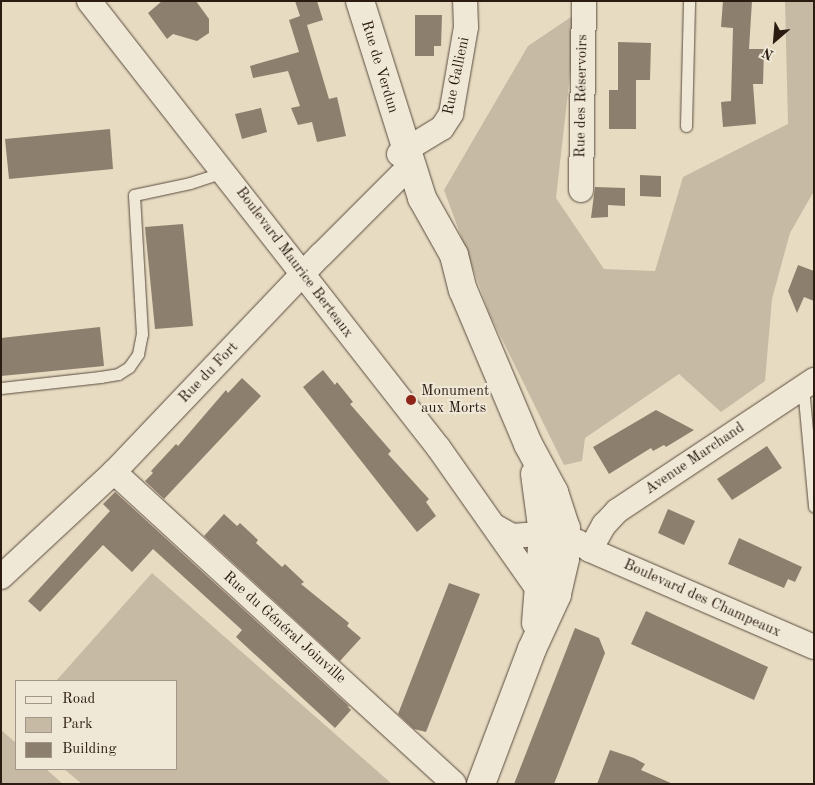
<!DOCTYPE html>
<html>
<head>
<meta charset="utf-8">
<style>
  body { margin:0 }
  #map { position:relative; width:815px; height:785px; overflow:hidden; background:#e7dbc2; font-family:"Old Standard TT",serif }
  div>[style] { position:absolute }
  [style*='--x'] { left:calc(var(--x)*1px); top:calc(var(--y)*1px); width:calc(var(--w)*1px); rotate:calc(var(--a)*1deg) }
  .green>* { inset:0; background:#c7baa4 }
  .building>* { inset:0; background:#8d7f6d }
  .roads { filter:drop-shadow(0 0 1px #5a4b3c) drop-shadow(0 0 1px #5a4b3c) }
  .service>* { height:11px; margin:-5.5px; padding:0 5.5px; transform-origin:5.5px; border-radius:5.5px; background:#efe8d7 }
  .minor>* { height:24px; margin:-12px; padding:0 12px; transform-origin:12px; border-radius:12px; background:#efe8d7 }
  .secondary>* { height:28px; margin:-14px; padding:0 14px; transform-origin:14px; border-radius:14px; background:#efe8d7 }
  .dots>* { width:14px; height:14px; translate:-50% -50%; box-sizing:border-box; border:2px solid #efe8d7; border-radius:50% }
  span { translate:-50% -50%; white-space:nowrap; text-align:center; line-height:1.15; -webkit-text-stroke:4px #efe8d7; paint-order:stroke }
  .street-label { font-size:15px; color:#2b1b10 }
  .poi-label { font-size:15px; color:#2b1b10 }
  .left { translate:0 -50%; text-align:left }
  .frame { position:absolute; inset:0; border:2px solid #2b1b10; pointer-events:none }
  .legend { position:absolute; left:15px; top:680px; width:162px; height:90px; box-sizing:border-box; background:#efe8d7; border:1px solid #a19687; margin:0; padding:6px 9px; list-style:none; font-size:15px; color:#2b1b10 }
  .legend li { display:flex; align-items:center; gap:10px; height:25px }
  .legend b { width:25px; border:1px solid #a19687 }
  .north { position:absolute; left:750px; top:15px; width:50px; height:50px; -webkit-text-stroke:4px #efe8d7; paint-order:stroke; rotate:207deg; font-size:14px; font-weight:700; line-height:20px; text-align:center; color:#2b1b10 }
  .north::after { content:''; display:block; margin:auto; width:18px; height:22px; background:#2b1b10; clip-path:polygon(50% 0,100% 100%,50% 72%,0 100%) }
</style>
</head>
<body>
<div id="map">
  <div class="green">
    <i style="clip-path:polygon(785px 1px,814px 1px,814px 191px,790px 233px,772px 299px,765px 381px,721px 412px,679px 374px,585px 438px,582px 461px,564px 465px,490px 315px,444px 190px,528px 46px,577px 13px,556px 198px,604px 269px,655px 271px,683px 177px,788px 124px)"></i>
    <i style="clip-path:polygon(152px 573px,392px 784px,82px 784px,64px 769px,176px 769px,176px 681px,56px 681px)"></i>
    <i style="clip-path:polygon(1px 730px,16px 743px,16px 769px,46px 769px,63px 784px,1px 784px)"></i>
  </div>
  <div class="building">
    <i style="clip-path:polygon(162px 1px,196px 1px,209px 19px,209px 33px,197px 41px,173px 34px,167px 39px,148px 13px)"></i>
    <i style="clip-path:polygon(295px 1px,317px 1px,323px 20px,307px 25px,329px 99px,337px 97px,346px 136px,317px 142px,312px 122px,298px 125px,291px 108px,300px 106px,288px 71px,253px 78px,250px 66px,299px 52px,289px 20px,300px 16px)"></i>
    <i style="clip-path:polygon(723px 1px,752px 1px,749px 49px,764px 49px,763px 84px,753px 84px,756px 124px,723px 127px,721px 102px,731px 101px,733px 28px,721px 27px)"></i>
    <i style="clip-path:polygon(415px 15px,442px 15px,441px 46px,434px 46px,434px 56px,415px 56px)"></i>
    <i style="clip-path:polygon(618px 42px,651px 43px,650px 80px,636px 80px,636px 129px,609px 129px,609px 90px,618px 90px)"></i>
    <i style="clip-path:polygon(261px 108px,267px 132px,242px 139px,235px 114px)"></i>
    <i style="clip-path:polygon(110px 129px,113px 169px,9px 179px,5px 139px)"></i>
    <i style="clip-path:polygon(640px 175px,661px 176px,661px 197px,640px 196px)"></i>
    <i style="clip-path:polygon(595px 187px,625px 188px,625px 206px,608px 205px,608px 217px,591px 218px)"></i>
    <i style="clip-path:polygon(183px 224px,193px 326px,155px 329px,145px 227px)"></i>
    <i style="clip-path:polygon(798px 265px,814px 271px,814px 301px,804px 297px,797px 313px,788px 291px)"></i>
    <i style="clip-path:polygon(100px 327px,104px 366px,1px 376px,1px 338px)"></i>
    <i style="clip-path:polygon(323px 370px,335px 385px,337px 382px,353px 402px,350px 404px,391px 451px,388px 454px,429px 499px,426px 502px,436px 516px,417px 532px,303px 387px)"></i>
    <i style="clip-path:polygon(242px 378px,261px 396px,164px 499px,145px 481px,153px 473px,151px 471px,176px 444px,178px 446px,226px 390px,228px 393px)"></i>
    <i style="clip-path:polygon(656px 410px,694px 430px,666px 447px,664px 445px,653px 451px,651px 448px,609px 474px,593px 447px)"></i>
    <i style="clip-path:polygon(767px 446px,782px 468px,732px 500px,717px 479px)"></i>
    <i style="clip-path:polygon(115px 492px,350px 707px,347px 706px,351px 710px,335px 728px,236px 637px,242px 630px,153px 549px,132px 572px,103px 545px,40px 612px,28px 601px,110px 511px,103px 504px)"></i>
    <i style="clip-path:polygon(668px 509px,695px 521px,684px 545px,658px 533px)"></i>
    <i style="clip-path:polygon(224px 514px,237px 526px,240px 523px,258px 540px,256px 543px,282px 567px,285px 564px,304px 582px,301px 584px,349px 623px,347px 626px,361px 638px,340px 661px,204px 536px)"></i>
    <i style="clip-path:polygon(739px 538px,802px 567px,795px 582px,788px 579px,784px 588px,728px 564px)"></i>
    <i style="clip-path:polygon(449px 583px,480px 594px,426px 732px,414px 729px,398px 714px)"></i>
    <i style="clip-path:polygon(646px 611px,768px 667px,754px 700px,631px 644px)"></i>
    <i style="clip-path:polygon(575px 628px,599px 638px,605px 653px,554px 784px,514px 784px)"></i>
    <i style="clip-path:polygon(610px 750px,634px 758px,645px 764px,641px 770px,673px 784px,597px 784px)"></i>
  </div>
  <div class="roads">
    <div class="service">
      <i style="--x:686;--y:126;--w:125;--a:-88.6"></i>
      <i style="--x:803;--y:387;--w:120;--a:84.7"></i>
      <i style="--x:1;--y:388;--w:100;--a:-6.3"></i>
      <i style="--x:100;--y:377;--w:18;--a:-9"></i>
      <i style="--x:118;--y:374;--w:13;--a:-32"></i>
      <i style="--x:129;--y:367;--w:16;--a:-55"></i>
      <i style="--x:138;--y:354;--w:20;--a:-79"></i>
      <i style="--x:142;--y:334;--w:139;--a:-93.3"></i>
      <i style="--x:134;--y:195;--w:57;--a:-12.1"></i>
      <i style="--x:190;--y:183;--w:36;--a:-18"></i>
    </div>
    <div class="minor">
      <i style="--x:89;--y:1;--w:566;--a:51.96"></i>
      <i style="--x:438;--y:447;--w:177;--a:54.9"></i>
      <i style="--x:399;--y:154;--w:50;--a:-31.2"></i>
      <i style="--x:442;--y:128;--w:17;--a:-57"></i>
      <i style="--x:451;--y:114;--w:88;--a:-80.2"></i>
      <i style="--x:466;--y:27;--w:26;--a:-92"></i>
      <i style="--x:581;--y:190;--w:189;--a:-89.1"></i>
      <i style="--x:114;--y:472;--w:461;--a:42.5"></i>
      <i style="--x:496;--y:527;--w:18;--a:29"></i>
      <i style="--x:512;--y:536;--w:31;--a:-4"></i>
      <i style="--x:543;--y:534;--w:36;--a:13"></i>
      <i style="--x:578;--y:542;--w:14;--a:34"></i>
      <i style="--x:590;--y:550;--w:244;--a:23.4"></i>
      <i style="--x:590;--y:550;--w:29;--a:-61"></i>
      <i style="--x:604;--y:525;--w:19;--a:-47"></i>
      <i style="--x:617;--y:511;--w:237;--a:-33.6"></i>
      <i style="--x:1;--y:577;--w:154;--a:-42.9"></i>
      <i style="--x:114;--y:472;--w:300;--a:-46.4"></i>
      <i style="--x:321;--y:255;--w:129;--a:-45"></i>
    </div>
    <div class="secondary">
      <i style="--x:360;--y:1;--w:207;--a:72.5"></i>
      <i style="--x:422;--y:198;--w:65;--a:60.7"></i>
      <i style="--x:454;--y:255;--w:36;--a:76"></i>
      <i style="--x:463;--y:290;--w:167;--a:67.1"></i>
      <i style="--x:528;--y:444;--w:55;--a:61.6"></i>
      <i style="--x:554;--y:492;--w:38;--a:72"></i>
      <i style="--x:566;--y:528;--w:31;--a:92"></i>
      <i style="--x:565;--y:559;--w:37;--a:103"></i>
      <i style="--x:557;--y:595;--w:60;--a:114.8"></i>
      <i style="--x:532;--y:649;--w:144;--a:110.7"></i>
      <i style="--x:535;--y:474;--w:61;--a:82.4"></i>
      <i style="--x:543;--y:534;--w:89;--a:94.5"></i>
    </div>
  </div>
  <div class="dots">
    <i style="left:411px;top:400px;background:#8f2418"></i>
  </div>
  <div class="street-label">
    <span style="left:379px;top:67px;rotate:73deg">Rue de Verdun</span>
    <span style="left:457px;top:76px;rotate:-78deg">Rue Gallieni</span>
    <span style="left:582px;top:96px;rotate:-89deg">Rue des Réservoirs</span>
    <span style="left:294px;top:263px;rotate:53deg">Boulevard Maurice Berteaux</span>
    <span style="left:209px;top:373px;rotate:-46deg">Rue du Fort</span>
    <span style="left:695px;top:459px;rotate:-34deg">Avenue Marchand</span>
    <span style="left:702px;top:599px;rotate:24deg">Boulevard des Champeaux</span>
    <span style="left:284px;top:628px;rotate:42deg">Rue du Général Joinville</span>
  </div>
  <div class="poi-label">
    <span class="left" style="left:421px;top:400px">Monument<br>aux Morts</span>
  </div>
  <div class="frame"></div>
  <ul class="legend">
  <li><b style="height:6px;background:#efe8d7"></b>Road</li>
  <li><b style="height:14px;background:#c7baa4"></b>Park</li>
  <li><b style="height:14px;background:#8d7f6d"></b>Building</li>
  </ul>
  <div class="north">N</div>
</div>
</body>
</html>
